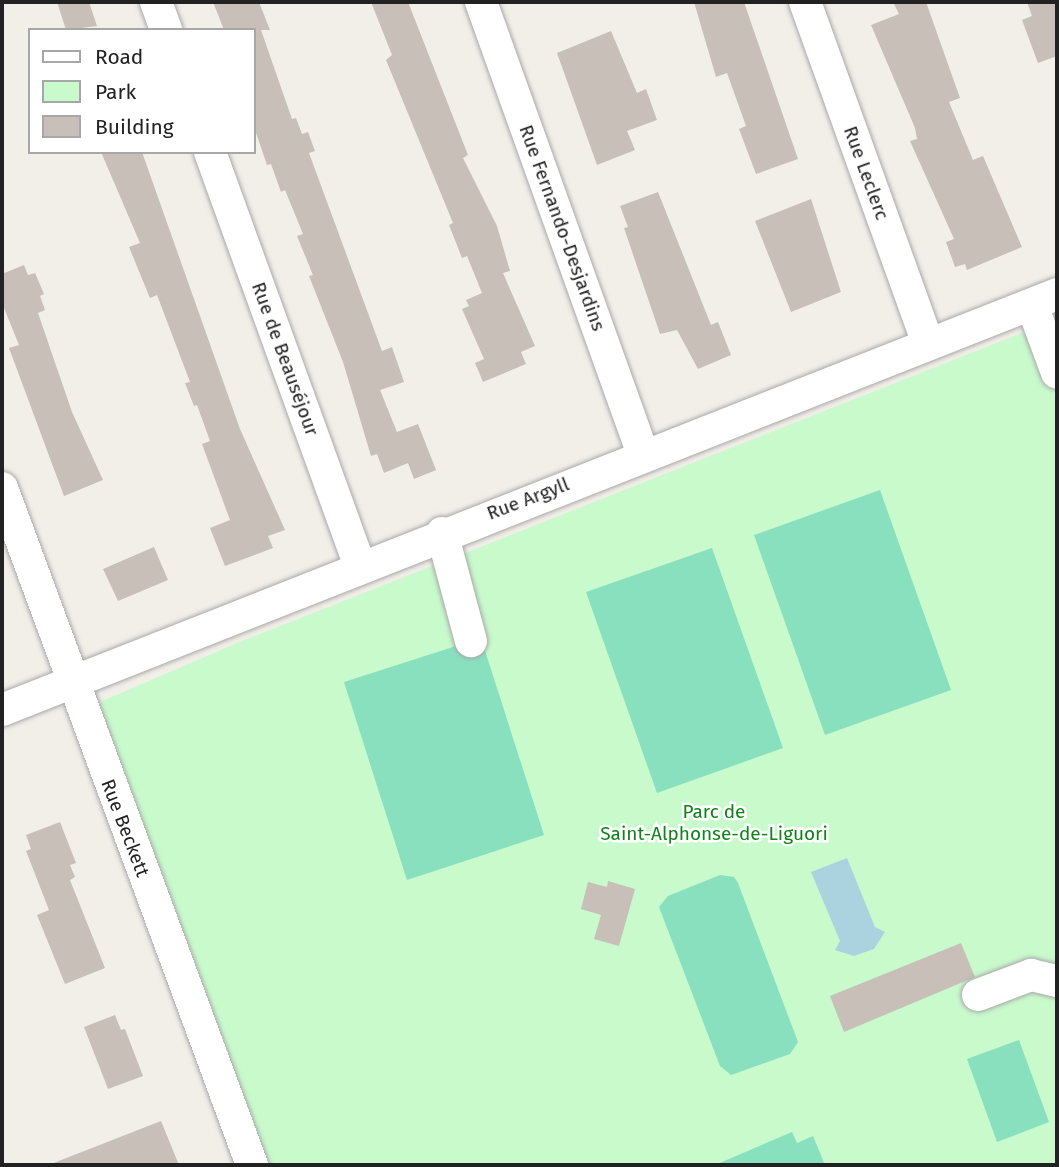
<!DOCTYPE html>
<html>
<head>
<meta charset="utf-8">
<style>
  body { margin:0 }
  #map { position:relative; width:1059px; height:1167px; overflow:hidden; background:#f2efe9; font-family:"Fira Sans",sans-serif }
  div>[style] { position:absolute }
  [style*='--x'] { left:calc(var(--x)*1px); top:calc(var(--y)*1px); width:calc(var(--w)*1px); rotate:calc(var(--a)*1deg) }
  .park>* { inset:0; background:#c8facc }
  .pitch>* { inset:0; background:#88e0be }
  .water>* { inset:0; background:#aad3df }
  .building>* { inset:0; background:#c7bfb8 }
  .roads { filter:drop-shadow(0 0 2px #a9a9a9) drop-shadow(0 0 2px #a9a9a9) }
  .minor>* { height:32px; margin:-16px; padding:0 16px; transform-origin:16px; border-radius:16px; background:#fff }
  span { translate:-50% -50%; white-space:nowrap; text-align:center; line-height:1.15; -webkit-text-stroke:5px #fff; paint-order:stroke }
  .street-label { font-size:19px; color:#222 }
  .park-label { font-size:19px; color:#0c8416 }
  .frame { position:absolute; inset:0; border:4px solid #222; pointer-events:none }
  .legend { position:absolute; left:28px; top:28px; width:228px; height:126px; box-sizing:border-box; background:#fff; border:2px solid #a7a7a7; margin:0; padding:9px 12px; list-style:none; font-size:21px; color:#222 }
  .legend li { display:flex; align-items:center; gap:14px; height:35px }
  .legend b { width:35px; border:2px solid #a7a7a7 }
</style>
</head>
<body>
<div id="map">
  <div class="park">
    <i style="clip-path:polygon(1057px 319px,1057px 1165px,268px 1165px,100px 724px,100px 702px,237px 643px)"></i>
  </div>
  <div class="pitch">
    <i style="clip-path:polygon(880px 490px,951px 690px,825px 735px,754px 535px)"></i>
    <i style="clip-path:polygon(712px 548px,783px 748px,657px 793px,586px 592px)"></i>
    <i style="clip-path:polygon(481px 638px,544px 835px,407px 880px,344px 682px)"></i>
    <i style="clip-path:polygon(720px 875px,734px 877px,738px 883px,798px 1042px,790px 1054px,731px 1075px,720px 1066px,659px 907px,668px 896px)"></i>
    <i style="clip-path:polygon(1019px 1040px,1049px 1122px,997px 1142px,967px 1059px)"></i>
    <i style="clip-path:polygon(792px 1132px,797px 1143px,813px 1136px,825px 1165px,715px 1165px)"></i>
  </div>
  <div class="water">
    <i style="clip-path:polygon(847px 858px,875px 927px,885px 932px,874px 949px,854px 956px,835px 950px,840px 941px,811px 872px)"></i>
  </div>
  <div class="building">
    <i style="clip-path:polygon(57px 2px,89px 2px,97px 26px,66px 30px)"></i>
    <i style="clip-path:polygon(213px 2px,259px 2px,270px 30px,261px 30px,292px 119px,296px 118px,302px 134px,308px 132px,315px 151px,309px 153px,382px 351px,392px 347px,404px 382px,380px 390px,397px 432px,418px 424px,436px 470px,414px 479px,408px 463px,384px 473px,377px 454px,371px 456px,343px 362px,309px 276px,313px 275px,297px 236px,303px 234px,285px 190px,281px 192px,271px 164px,267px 165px,254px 127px,254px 30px,224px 30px)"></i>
    <i style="clip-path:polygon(371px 2px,408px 2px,468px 155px,463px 158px,497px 226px,510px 271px,503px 273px,535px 346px,521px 352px,526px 364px,483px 382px,475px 363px,484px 359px,462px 309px,469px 306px,466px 300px,482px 293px,467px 256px,462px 258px,449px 225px,453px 223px,386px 60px,392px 55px)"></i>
    <i style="clip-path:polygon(694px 2px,744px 2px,798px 159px,756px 174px,739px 129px,746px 126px,727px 73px,716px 77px)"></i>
    <i style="clip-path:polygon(893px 2px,926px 2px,960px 98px,949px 102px,973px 160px,983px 156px,1022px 247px,967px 270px,965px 264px,955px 267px,946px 242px,954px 239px,910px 141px,917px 139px,915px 128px,871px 25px,899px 14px)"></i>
    <i style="clip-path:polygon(1027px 2px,1057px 2px,1057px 56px,1038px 63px,1022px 20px,1032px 16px)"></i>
    <i style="clip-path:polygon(611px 31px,637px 93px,646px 89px,657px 120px,627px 131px,635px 150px,597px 165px,557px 53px)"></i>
    <i style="clip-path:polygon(101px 152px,142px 152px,240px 429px,285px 530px,268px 536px,273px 548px,225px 566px,210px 528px,230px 520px,202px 444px,210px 441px,197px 405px,194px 406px,185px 383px,190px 382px,157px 295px,150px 298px,129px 247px,140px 243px)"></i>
    <i style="clip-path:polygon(658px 192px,711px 325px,718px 322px,731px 355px,698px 369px,677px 330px,660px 334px,624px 228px,628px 227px,620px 206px)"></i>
    <i style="clip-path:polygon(811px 199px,841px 292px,791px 312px,755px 221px)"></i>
    <i style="clip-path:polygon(24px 265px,28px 275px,35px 273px,44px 294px,40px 296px,45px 310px,38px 313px,72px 412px,103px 480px,64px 496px,9px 348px,19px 345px,2px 303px,2px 274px)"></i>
    <i style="clip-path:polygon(154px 547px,168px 580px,118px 601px,103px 569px)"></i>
    <i style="clip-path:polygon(60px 822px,76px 863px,70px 865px,75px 877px,70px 880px,105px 968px,65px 984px,37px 915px,49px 910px,26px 851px,31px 849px,26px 835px)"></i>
    <i style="clip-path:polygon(608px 881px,635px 889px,619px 946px,594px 939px,601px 915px,581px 909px,588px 882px,607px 887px)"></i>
    <i style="clip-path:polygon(961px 943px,975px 977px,844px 1032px,830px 996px)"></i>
    <i style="clip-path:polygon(115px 1015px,121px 1030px,125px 1029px,143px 1076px,108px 1089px,84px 1027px)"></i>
    <i style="clip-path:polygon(161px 1121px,179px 1165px,51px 1165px,51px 1164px)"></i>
  </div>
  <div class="roads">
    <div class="minor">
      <i style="--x:156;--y:2;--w:30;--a:70"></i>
      <i style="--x:481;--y:2;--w:480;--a:70.3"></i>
      <i style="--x:805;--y:2;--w:363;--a:70.2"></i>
      <i style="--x:210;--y:152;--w:440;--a:70.1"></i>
      <i style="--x:1032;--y:305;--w:72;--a:69.8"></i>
      <i style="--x:2;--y:488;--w:722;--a:69.73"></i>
      <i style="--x:442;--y:533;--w:112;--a:75"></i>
      <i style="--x:2;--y:710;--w:1134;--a:-21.52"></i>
      <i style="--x:978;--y:995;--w:57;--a:-20.7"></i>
      <i style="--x:1031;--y:975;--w:27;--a:13"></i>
    </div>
  </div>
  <div class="street-label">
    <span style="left:866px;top:173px;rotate:70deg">Rue Leclerc</span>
    <span style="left:562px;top:228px;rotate:70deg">Rue Fernando-Desjardins</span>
    <span style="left:285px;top:359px;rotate:70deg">Rue de Beauséjour</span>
    <span style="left:528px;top:499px;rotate:-21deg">Rue Argyll</span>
    <span style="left:125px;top:828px;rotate:69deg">Rue Beckett</span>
  </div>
  <div class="park-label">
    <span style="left:714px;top:823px">Parc de<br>Saint-Alphonse-de-Liguori</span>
  </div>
  <div class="frame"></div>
  <ul class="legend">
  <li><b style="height:9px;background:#fff"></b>Road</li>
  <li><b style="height:19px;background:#c8facc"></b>Park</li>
  <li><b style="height:19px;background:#c7bfb8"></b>Building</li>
  </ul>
</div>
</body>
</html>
